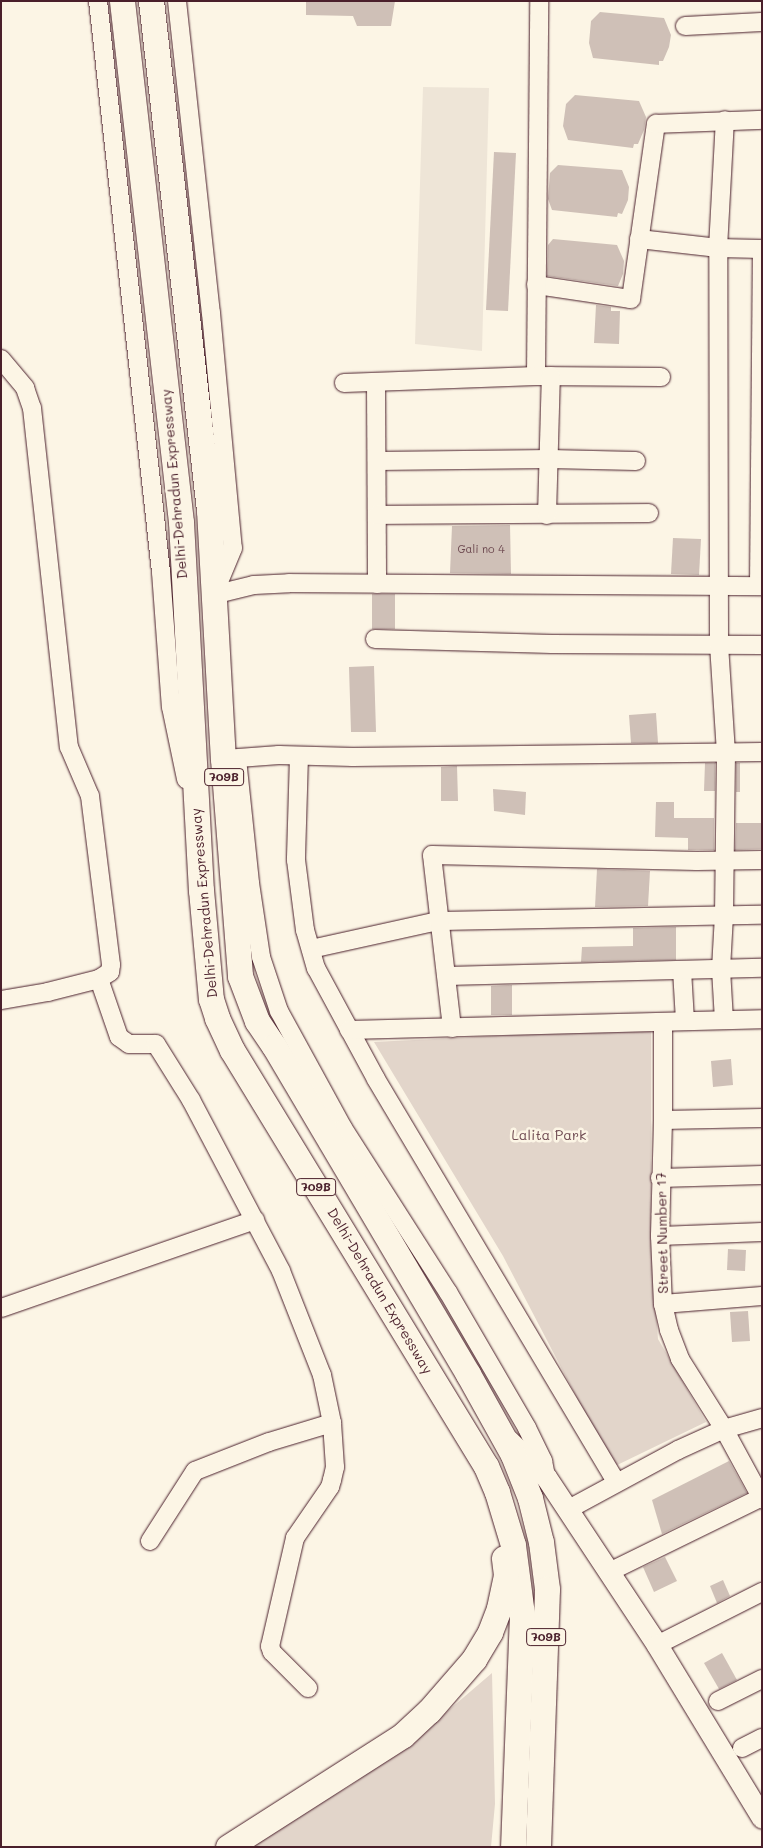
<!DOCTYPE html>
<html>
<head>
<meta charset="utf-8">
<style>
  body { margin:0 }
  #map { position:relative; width:763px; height:1848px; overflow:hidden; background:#fcf5e5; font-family:Mali,sans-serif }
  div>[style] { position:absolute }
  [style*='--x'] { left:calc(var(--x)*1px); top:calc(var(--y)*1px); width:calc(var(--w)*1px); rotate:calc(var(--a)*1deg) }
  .built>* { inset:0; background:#eee5d7 }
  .green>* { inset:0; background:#e2d5ca }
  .building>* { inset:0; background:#cfc0b7 }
  .roads { filter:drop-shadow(0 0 1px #4a1f2b) drop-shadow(0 0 1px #4a1f2b) }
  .minor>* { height:18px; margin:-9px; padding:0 9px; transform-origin:9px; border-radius:9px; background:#fcf5e5 }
  .major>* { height:21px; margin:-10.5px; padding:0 10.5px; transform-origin:10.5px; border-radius:10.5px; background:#fcf5e5 }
  .highway>* { height:25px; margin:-12.5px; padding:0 12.5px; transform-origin:12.5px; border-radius:12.5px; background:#fcf5e5 }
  span { translate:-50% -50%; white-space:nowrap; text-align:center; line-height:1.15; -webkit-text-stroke:5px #fcf5e5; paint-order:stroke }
  .number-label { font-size:11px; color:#6b474e }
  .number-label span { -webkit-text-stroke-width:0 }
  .shield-label span { padding:1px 4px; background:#fcf5e5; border:1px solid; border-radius:4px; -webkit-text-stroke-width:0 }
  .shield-label { font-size:12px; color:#4a1f2b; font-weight:700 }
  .street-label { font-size:14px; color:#4a1f2b }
  .park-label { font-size:14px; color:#704c53 }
  .frame { position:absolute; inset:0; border:2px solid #4a1f2b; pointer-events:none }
</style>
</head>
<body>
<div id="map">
  <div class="built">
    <i style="clip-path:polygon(423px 87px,489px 88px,482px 351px,415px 344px)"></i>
  </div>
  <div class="green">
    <i style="clip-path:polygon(651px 1028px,651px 1244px,658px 1339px,706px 1422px,613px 1467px,503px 1256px,374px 1042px)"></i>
    <i style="clip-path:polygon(492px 1673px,495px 1804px,491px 1847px,242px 1847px,350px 1786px,422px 1733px)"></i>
  </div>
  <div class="building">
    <i style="clip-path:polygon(306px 1px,395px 1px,391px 26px,357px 26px,353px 16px,306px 15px)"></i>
    <i style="clip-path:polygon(600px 12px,664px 18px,671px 35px,669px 47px,663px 61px,659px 61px,659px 65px,593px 58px,589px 43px,591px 21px)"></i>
    <i style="clip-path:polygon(575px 95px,639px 101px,646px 117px,644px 130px,638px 144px,634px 144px,633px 148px,568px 140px,563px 126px,566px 104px)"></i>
    <i style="clip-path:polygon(494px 152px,516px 153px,508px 311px,486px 310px)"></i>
    <i style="clip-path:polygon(558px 165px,622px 170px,629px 187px,628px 200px,622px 214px,618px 213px,617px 217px,552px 210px,548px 199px,550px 173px)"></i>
    <i style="clip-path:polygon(553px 239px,617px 245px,624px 261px,623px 274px,618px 286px,547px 276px,548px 245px)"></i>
    <i style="clip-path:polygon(596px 305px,611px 307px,611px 311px,620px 311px,619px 344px,594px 343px)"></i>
    <i style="clip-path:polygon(510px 525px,511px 574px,450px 573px,452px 526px)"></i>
    <i style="clip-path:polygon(673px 538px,701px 539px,699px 575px,671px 574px)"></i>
    <i style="clip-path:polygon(372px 594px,395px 594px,395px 629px,372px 629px)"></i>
    <i style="clip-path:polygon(374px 666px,376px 732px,351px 732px,349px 667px)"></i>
    <i style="clip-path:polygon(656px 713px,658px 743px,631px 743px,629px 715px)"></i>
    <i style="clip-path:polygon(705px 763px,715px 763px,715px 791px,704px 791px)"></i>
    <i style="clip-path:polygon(736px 763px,740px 763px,740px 792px,736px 792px)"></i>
    <i style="clip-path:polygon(457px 766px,458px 801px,441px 801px,441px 767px)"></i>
    <i style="clip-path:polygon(493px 789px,526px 792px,525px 815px,494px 811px)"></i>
    <i style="clip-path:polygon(656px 802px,674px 802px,674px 818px,714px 818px,714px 850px,688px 850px,688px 838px,655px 837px)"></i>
    <i style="clip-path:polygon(736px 823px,762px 823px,762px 849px,735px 850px)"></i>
    <i style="clip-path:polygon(597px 869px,650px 871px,648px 906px,595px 907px)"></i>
    <i style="clip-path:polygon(676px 927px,676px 960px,581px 962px,582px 947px,633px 946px,633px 928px)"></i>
    <i style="clip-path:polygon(512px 985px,512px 1015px,491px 1015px,491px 986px)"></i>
    <i style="clip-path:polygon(731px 1059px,733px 1085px,713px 1087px,711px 1061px)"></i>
    <i style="clip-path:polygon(728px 1249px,746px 1250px,745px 1271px,727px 1270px)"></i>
    <i style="clip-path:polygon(748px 1311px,750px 1341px,732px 1342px,730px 1312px)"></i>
    <i style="clip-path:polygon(729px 1461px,747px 1493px,662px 1534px,652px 1500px)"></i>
    <i style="clip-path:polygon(665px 1557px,677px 1581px,654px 1592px,643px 1567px)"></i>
    <i style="clip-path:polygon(723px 1580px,730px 1596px,717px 1603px,710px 1586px)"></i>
    <i style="clip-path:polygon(722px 1653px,737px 1680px,719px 1689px,704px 1663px)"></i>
  </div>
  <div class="roads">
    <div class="minor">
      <i style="--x:98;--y:1;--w:574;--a:83.7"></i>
      <i style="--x:161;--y:572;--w:135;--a:85.8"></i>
      <i style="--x:171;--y:707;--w:74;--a:78.2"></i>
      <i style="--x:177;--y:1;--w:314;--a:83.8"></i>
      <i style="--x:211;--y:313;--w:236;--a:84.7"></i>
      <i style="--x:233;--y:548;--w:44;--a:112.5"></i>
      <i style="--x:685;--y:26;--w:77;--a:-3"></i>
      <i style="--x:639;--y:239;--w:80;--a:6.5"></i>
      <i style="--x:718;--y:248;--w:44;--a:1.3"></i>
      <i style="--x:536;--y:285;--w:96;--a:8.4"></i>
      <i style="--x:631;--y:299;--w:177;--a:-81.9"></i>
      <i style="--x:656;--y:124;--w:106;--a:-2.2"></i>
      <i style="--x:1;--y:359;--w:38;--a:50"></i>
      <i style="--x:25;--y:388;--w:21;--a:71"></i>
      <i style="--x:32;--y:408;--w:341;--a:83.8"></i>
      <i style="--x:69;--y:747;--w:53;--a:66.8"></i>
      <i style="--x:90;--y:796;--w:170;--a:82.9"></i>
      <i style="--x:111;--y:965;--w:7;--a:98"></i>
      <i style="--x:110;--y:972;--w:13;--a:148"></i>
      <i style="--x:99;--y:979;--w:53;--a:165.7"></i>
      <i style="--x:48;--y:992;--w:48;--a:170.3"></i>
      <i style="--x:536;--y:376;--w:375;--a:-89.5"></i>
      <i style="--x:376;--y:382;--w:202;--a:89.7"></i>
      <i style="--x:344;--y:383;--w:192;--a:-2.1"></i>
      <i style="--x:536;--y:376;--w:125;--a:0.5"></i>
      <i style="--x:377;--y:461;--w:173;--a:-0.7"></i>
      <i style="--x:550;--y:459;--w:86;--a:1.3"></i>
      <i style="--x:377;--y:515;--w:272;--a:-0.4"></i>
      <i style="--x:547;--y:515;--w:139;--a:-88.4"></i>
      <i style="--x:759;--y:586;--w:337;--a:-89.5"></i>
      <i style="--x:213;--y:595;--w:42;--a:-13.7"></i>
      <i style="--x:254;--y:585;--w:35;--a:-3"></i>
      <i style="--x:289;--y:583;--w:473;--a:0.4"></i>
      <i style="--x:375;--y:639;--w:177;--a:1.6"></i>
      <i style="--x:552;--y:644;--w:210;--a:0.3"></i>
      <i style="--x:299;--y:756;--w:104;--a:91.7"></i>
      <i style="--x:296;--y:860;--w:71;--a:82.7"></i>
      <i style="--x:305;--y:930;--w:40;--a:74"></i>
      <i style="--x:316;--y:968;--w:126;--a:61.6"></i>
      <i style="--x:376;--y:1079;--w:469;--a:59.2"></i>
      <i style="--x:225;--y:759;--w:54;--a:-4.2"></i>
      <i style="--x:279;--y:755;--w:74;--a:1.5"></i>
      <i style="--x:353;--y:757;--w:409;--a:-0.7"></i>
      <i style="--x:237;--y:759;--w:125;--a:84"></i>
      <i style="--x:250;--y:883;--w:75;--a:81.5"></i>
      <i style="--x:261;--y:957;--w:57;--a:71.6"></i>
      <i style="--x:279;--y:1011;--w:133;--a:61.3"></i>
      <i style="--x:343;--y:1128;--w:195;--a:57.4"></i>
      <i style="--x:448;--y:1292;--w:157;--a:59.8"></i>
      <i style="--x:527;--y:1428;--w:37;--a:64"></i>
      <i style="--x:543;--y:1461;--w:16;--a:79"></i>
      <i style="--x:311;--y:949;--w:130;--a:-12.4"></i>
      <i style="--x:438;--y:921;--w:324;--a:-1.1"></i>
      <i style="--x:682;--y:970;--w:51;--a:86.6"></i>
      <i style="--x:447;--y:976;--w:315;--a:-1.5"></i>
      <i style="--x:99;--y:979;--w:61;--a:71"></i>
      <i style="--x:119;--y:1037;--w:12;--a:35"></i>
      <i style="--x:129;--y:1044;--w:27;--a:0"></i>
      <i style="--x:156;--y:1044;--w:66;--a:58"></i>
      <i style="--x:191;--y:1100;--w:193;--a:62.2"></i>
      <i style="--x:281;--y:1271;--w:112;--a:68.5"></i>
      <i style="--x:322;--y:1375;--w:49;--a:78.2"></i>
      <i style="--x:332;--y:1423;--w:44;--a:86.1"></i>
      <i style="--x:335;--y:1467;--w:13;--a:103"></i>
      <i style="--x:332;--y:1480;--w:7;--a:106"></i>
      <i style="--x:330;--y:1487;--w:62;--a:124.5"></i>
      <i style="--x:295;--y:1538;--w:111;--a:103"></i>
      <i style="--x:270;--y:1646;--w:6;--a:72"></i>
      <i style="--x:272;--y:1652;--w:51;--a:45"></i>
      <i style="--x:724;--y:1020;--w:51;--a:-93.4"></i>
      <i style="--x:721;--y:969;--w:53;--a:-86.8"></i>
      <i style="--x:724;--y:916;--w:163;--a:-89.3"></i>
      <i style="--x:726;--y:753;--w:108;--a:-93.7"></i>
      <i style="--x:719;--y:645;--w:397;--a:-90.1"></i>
      <i style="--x:718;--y:248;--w:128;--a:-86.9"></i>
      <i style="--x:663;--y:1022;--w:98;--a:90"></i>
      <i style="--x:663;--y:1120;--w:116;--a:91.5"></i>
      <i style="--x:660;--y:1236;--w:68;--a:87.5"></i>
      <i style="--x:663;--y:1304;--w:27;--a:77"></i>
      <i style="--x:669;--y:1330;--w:31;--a:69"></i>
      <i style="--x:680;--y:1359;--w:83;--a:57.8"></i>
      <i style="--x:724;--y:1429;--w:80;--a:61.5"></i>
      <i style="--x:452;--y:1028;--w:174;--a:-96.6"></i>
      <i style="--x:432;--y:855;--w:265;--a:1.3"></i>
      <i style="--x:697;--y:861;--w:65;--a:-0.9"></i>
      <i style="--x:349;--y:1030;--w:413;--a:-1.5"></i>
      <i style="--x:663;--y:1120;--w:99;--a:-1.2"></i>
      <i style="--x:660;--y:1178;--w:102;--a:-1.7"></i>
      <i style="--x:660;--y:1236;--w:102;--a:-2.2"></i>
      <i style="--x:663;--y:1304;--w:99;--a:-4.6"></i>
      <i style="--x:1;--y:1308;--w:269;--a:-19.1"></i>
      <i style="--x:567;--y:1510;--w:126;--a:-28.4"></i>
      <i style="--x:678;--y:1450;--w:51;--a:-24.5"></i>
      <i style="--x:724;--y:1429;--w:40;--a:-16"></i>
      <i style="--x:150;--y:1541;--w:83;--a:-57.3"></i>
      <i style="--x:195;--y:1471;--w:79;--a:-21.4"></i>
      <i style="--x:269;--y:1442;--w:66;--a:-16.8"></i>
      <i style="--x:609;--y:1572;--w:170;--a:-26.1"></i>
      <i style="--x:657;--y:1645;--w:118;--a:-26.8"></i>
      <i style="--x:718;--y:1701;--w:49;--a:-26.6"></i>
      <i style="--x:742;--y:1748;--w:22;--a:-27"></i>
    </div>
    <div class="major">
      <i style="--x:508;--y:1440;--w:53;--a:44.2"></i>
      <i style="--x:546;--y:1477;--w:201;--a:56.5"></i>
      <i style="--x:657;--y:1645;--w:202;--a:58.7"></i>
    </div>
    <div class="highway">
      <i style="--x:122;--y:1;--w:524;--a:83.54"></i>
      <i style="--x:181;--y:522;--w:369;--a:86.9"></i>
      <i style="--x:201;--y:890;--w:109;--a:84.8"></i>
      <i style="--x:211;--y:999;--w:20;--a:72"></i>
      <i style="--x:217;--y:1018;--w:35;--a:65"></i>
      <i style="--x:232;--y:1050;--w:487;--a:58.6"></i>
      <i style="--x:486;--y:1466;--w:28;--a:67"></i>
      <i style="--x:497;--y:1492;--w:55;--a:73.2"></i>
      <i style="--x:513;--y:1545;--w:70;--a:82.6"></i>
      <i style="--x:522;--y:1614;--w:233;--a:92.2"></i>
      <i style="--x:151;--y:1;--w:512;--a:83.5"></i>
      <i style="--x:209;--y:510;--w:249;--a:86.8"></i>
      <i style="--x:223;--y:759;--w:218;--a:85.5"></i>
      <i style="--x:240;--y:976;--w:48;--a:69.3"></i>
      <i style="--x:257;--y:1021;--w:30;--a:56"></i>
      <i style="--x:274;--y:1046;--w:381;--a:59.4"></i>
      <i style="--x:468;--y:1374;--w:93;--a:60.9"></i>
      <i style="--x:513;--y:1455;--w:46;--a:68.4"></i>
      <i style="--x:530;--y:1498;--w:45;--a:76"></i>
      <i style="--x:541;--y:1542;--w:47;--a:82.7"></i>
      <i style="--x:547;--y:1589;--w:258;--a:92"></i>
      <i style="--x:228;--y:1847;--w:208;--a:-32.6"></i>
      <i style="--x:403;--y:1735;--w:35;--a:-43"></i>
      <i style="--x:429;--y:1711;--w:69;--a:-49.1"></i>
      <i style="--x:474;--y:1659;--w:31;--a:-59"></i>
      <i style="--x:490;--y:1632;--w:26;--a:-69"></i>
      <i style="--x:499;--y:1608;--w:34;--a:-78"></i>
      <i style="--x:506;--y:1575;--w:17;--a:-97"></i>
    </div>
  </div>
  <div class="number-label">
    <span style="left:481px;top:549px">Gali no 4</span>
  </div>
  <div class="shield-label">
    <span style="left:224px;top:777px">709B</span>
    <span style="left:316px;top:1187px">709B</span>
    <span style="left:546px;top:1637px">709B</span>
  </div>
  <div class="street-label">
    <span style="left:174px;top:484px;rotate:-95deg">Delhi-Dehradun Expressway</span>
    <span style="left:204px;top:903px;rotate:-95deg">Delhi-Dehradun Expressway</span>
    <span style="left:662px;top:1233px;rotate:-91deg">Street Number 17</span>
    <span style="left:380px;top:1291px;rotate:59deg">Delhi-Dehradun Expressway</span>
  </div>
  <div class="park-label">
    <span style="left:549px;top:1135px">Lalita Park</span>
  </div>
  <div class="frame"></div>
</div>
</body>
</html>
